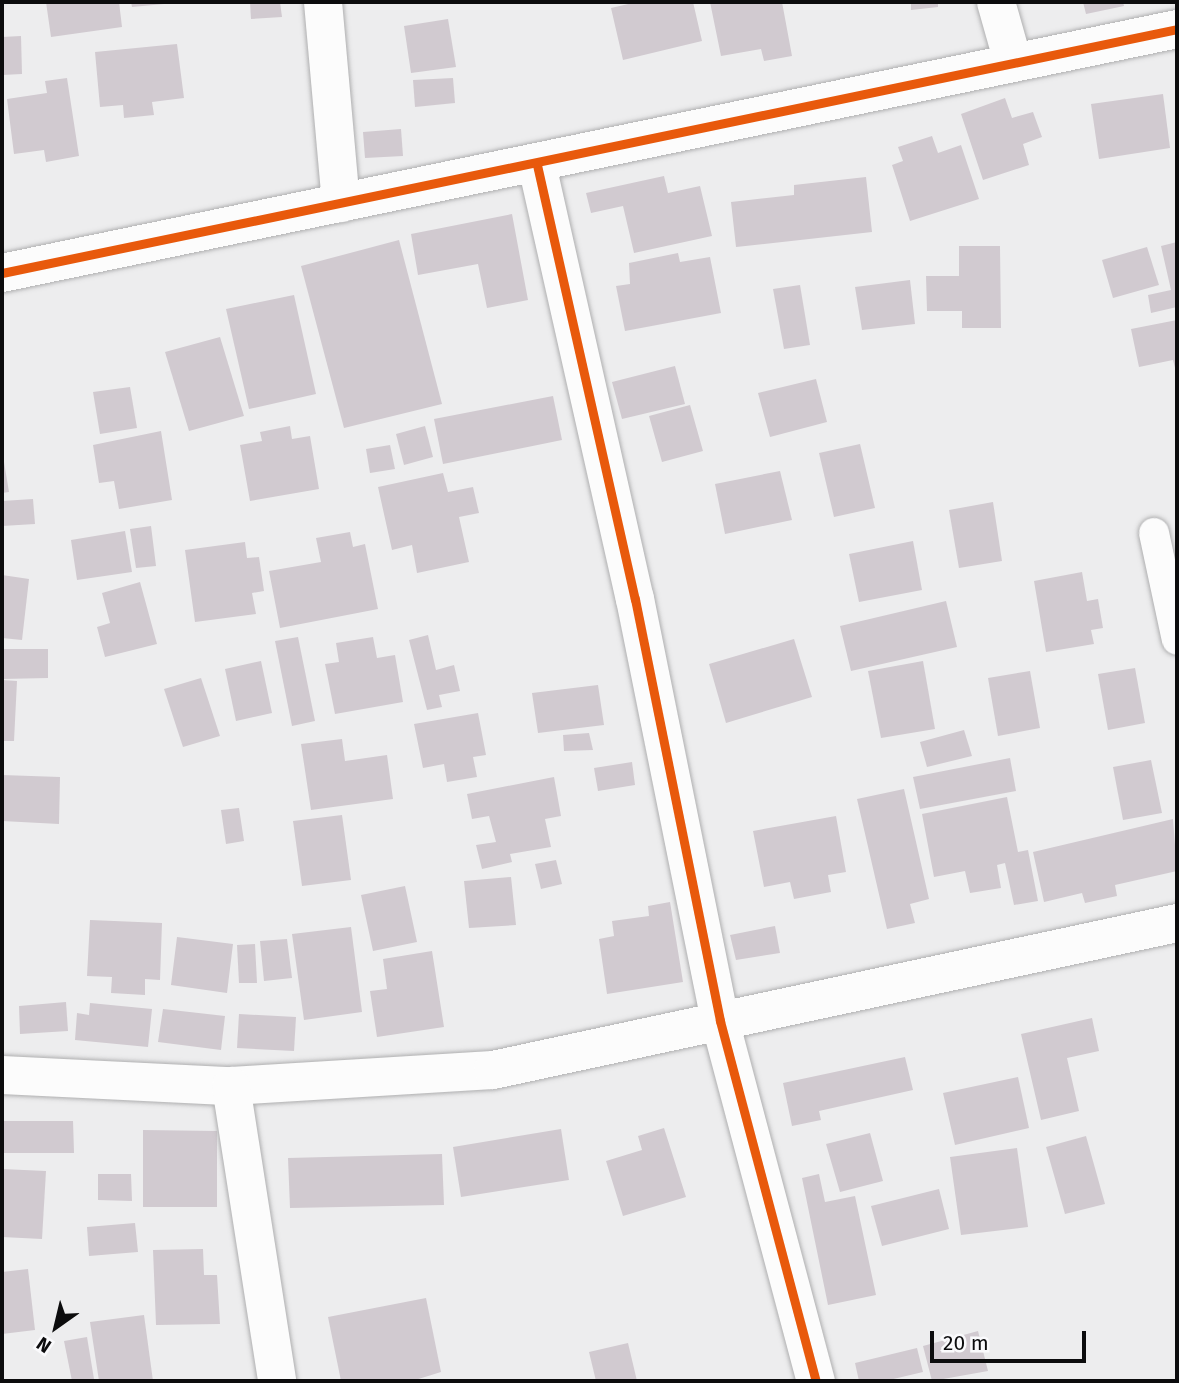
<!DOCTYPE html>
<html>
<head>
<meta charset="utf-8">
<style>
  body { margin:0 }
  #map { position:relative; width:1179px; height:1383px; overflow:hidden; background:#ededee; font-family:"Fira Sans",sans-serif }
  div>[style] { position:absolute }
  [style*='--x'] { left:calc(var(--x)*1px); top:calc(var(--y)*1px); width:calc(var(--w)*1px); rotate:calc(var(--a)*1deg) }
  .building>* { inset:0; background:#d1cad0 }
  .roads { filter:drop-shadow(0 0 2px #afafb0) drop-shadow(0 0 2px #afafb0) }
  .service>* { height:30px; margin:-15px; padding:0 15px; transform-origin:15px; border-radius:15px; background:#fcfcfc }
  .minor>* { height:38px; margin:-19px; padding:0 19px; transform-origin:19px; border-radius:19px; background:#fcfcfc }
  .cycleway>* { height:9px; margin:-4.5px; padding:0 4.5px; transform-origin:4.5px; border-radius:4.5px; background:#e8590c }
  span { translate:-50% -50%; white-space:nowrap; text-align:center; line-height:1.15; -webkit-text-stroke:6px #fafafc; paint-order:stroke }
  .frame { position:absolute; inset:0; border:4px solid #0c0c0d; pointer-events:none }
  .north { position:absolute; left:21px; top:1292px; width:70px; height:70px; -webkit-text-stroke:5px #fafafc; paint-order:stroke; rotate:214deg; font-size:19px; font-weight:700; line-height:28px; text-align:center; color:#0c0c0d }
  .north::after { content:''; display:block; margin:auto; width:24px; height:32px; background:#0c0c0d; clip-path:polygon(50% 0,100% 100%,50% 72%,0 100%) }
  .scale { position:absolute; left:930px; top:1331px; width:156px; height:32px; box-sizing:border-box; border:4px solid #0c0c0d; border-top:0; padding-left:9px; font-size:21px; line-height:24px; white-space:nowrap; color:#0c0c0d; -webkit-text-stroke:5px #fafafc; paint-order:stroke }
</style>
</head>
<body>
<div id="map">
  <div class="building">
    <i style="clip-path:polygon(46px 2px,119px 2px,122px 27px,51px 37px)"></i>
    <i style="clip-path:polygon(131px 2px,164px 2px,164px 4px,132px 7px)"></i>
    <i style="clip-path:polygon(250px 2px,280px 2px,282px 17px,251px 19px)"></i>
    <i style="clip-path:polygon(637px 2px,693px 2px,702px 41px,623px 60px,611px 8px)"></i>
    <i style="clip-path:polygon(710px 2px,782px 2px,792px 56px,764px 61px,761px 49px,721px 56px)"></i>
    <i style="clip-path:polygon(911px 2px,938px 2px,938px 7px,911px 10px)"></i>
    <i style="clip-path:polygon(1083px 2px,1123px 2px,1124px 6px,1086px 14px)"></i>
    <i style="clip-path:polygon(448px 19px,456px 67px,411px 73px,404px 26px)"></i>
    <i style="clip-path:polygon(21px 36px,22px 74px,2px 75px,2px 37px)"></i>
    <i style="clip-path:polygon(177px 44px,184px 98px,152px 102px,154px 115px,124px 118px,123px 105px,100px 107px,95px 52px)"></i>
    <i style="clip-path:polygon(67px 78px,79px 156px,46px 162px,44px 150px,14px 154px,7px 99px,47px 93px,45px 81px)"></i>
    <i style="clip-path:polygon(453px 78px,455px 103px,415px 107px,413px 80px)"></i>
    <i style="clip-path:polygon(1163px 94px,1170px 148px,1099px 159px,1091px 104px)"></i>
    <i style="clip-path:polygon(1005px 98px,1012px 118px,1033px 112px,1042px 137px,1023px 144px,1029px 165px,983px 180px,961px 114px)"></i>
    <i style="clip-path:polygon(401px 129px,403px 156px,365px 158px,363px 132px)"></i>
    <i style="clip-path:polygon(932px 136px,938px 153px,961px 145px,979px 199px,910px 221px,892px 165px,903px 161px,898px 147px)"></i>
    <i style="clip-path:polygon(664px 176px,668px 193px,700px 186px,712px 236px,634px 253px,623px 206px,591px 213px,586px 193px)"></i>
    <i style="clip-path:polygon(866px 177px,872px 232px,736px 247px,731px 202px,794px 195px,794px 185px)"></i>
    <i style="clip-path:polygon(512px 214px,528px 300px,487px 308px,478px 264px,418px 275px,411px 234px)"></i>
    <i style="clip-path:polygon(399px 240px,442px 404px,344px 428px,301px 266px)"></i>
    <i style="clip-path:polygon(1177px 242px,1177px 307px,1151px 313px,1148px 295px,1171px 290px,1161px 246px)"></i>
    <i style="clip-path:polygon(959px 246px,1000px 246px,1001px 328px,962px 328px,962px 311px,927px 311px,926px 276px,959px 276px)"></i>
    <i style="clip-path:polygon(1147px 247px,1159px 285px,1113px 298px,1102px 260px)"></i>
    <i style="clip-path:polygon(678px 253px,680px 262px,710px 257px,721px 313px,625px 331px,616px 286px,630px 284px,629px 263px)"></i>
    <i style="clip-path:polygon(910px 280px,915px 324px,862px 330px,855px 287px)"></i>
    <i style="clip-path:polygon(800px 285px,810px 345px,784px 349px,773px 289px)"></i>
    <i style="clip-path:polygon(294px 295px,316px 394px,249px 409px,226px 309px)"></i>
    <i style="clip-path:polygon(1177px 320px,1177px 376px,1173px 360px,1139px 367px,1131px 329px)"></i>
    <i style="clip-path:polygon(220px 337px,244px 416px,189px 431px,165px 352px)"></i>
    <i style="clip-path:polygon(675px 366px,685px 404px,622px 419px,612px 382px)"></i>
    <i style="clip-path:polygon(816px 379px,827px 422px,770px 437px,758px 393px)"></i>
    <i style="clip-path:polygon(130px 387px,137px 428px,100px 434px,93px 392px)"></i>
    <i style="clip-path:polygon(553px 396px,562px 440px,443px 464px,434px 419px)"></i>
    <i style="clip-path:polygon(690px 405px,703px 451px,662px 462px,649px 416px)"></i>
    <i style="clip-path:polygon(290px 426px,292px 439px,310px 436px,319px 489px,250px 501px,240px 445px,262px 441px,260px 432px)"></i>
    <i style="clip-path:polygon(425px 426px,433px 457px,404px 465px,396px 434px)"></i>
    <i style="clip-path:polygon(161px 431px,172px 500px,119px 509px,114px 481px,99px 483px,93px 445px)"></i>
    <i style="clip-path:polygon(860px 444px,875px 508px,834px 517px,819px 453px)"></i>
    <i style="clip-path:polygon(390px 445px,395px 469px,370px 473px,366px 449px)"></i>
    <i style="clip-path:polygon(2px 450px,9px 492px,2px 493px)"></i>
    <i style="clip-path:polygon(780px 471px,792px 520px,725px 534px,715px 484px)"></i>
    <i style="clip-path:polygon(443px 473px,448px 492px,473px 487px,479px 513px,459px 517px,469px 562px,417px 573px,412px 545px,392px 550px,378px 487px)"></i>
    <i style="clip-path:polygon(33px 499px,35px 524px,2px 526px,2px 501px)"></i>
    <i style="clip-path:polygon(993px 502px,1002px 561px,959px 568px,949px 510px)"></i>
    <i style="clip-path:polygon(151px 526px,156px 566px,136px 568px,130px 529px)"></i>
    <i style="clip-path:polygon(125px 531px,132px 572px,77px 580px,71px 540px)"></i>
    <i style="clip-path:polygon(350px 532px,353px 547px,365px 544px,378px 609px,280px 628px,269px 571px,321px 562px,316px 538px)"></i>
    <i style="clip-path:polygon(913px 541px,922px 590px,859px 602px,849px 554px)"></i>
    <i style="clip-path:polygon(245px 542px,247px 558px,259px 557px,264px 591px,252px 593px,256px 614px,195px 622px,185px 550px)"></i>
    <i style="clip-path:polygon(1082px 572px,1087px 601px,1098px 599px,1103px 628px,1091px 630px,1094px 644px,1046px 652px,1034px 581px)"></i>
    <i style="clip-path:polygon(2px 575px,29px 579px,22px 640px,2px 638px)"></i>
    <i style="clip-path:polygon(140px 582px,157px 644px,105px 657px,97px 627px,110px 623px,102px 593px)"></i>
    <i style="clip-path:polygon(946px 601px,957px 647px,851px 671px,840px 626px)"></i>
    <i style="clip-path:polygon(428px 635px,436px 670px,454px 665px,460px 691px,439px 695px,442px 707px,427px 710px,409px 640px)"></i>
    <i style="clip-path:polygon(298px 637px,315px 721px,292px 726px,275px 641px)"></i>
    <i style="clip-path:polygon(373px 637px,377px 658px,395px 655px,403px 702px,335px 714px,325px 664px,339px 662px,336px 643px)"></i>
    <i style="clip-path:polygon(794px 639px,812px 697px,726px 723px,709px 664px)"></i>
    <i style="clip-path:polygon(2px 649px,48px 649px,48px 678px,2px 679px)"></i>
    <i style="clip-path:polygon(261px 661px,272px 713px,236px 721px,225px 669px)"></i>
    <i style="clip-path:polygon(923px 661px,935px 729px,881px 738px,868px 671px)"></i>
    <i style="clip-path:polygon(1135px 668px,1145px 723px,1108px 730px,1098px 674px)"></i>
    <i style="clip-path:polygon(1030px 671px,1040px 728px,998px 736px,988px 678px)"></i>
    <i style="clip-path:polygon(201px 678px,220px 736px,183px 747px,164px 689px)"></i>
    <i style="clip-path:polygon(2px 680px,17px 681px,14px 741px,2px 741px)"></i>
    <i style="clip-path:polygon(598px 685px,604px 725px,538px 733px,532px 693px)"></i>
    <i style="clip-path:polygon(478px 713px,486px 755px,473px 757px,477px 777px,447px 782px,444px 764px,423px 768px,414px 724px)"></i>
    <i style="clip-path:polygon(964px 730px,972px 756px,927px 767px,920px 742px)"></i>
    <i style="clip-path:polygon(589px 733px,593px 750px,564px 751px,563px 735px)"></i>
    <i style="clip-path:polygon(342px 739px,345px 761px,387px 755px,393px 799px,311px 810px,301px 744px)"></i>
    <i style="clip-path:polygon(1010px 758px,1016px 791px,920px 809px,913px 777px)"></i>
    <i style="clip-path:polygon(1151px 760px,1162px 813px,1123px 820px,1113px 767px)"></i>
    <i style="clip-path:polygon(632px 762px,635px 785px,598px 791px,594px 768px)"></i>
    <i style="clip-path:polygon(2px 775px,60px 777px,59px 824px,2px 821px)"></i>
    <i style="clip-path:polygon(554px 777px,561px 816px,545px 819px,551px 847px,510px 854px,512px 862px,482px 869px,476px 845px,496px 842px,489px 816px,472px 819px,467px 794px)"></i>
    <i style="clip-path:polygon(904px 789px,929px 899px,910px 904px,915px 923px,887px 929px,857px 799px)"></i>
    <i style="clip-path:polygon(1007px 797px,1018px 852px,1028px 850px,1038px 901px,1014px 905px,1005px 863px,997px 865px,1001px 888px,970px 893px,965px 871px,934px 877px,922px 814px)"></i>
    <i style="clip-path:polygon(239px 808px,244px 841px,226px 844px,221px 810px)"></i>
    <i style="clip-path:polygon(342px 815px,351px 880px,302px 886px,293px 821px)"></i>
    <i style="clip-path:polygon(836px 816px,846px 872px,828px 875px,831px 892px,794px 899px,790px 882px,764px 887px,753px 831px)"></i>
    <i style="clip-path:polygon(1173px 819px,1177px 871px,1115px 885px,1117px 896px,1085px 903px,1082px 893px,1044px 902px,1033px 852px)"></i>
    <i style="clip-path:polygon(556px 860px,562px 884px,541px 889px,535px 864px)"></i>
    <i style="clip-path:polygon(511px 877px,516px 925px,469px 928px,464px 881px)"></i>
    <i style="clip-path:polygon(405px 886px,417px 942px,373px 951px,361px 895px)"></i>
    <i style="clip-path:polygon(670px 902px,683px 982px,607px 994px,599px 939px,614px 936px,612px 921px,649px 916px,648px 906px)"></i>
    <i style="clip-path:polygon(90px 920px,162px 923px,160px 980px,145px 979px,145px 995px,111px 993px,112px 977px,87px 976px)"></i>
    <i style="clip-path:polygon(775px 926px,780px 953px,736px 960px,730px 935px)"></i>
    <i style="clip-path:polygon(351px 927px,362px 1012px,304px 1020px,292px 934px)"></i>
    <i style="clip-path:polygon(177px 937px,233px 944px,227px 993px,171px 985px)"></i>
    <i style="clip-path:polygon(287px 939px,292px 978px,264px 981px,260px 941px)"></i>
    <i style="clip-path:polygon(255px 944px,257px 983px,239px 983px,237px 945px)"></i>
    <i style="clip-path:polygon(432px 951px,444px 1027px,377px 1037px,370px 991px,387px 989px,383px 959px)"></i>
    <i style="clip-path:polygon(66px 1002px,68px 1031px,20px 1034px,19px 1006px)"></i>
    <i style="clip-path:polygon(90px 1003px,152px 1009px,148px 1047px,75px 1040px,77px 1013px,89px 1015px)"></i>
    <i style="clip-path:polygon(163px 1009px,225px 1016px,221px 1050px,158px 1042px)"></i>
    <i style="clip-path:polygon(239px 1014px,296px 1017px,294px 1051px,237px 1048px)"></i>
    <i style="clip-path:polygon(1092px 1018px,1099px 1051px,1067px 1058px,1079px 1111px,1041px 1120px,1021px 1034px)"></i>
    <i style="clip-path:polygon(905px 1057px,913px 1090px,819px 1111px,821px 1120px,792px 1126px,783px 1083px)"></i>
    <i style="clip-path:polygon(1018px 1077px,1029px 1128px,955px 1145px,943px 1093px)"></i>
    <i style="clip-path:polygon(3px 1121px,73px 1121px,74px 1153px,4px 1153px)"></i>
    <i style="clip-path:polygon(664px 1128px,686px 1197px,623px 1216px,606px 1161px,642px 1150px,638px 1136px)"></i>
    <i style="clip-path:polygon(561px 1129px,569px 1180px,461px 1197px,453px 1147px)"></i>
    <i style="clip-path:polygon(143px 1130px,217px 1131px,217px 1207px,143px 1207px)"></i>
    <i style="clip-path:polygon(870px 1133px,883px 1181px,840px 1192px,826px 1144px)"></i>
    <i style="clip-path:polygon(1086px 1136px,1105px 1204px,1065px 1214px,1046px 1147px)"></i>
    <i style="clip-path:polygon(1017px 1148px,1028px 1227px,961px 1235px,950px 1157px)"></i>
    <i style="clip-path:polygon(442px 1154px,444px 1205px,290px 1208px,288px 1158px)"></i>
    <i style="clip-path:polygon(2px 1169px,46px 1171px,42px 1239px,2px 1237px)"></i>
    <i style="clip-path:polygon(98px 1174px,131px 1174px,132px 1201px,98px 1200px)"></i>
    <i style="clip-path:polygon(819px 1174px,825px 1202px,855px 1196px,876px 1295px,828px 1305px,802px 1178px)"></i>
    <i style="clip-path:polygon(939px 1189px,949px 1229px,882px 1246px,871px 1206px)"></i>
    <i style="clip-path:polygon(135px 1223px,138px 1252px,89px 1256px,87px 1227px)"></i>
    <i style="clip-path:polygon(203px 1249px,204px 1275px,217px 1275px,220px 1324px,156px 1325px,153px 1250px)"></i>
    <i style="clip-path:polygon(28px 1269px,35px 1330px,2px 1334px,2px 1272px)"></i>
    <i style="clip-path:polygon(426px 1298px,441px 1372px,412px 1381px,341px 1381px,328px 1317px)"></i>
    <i style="clip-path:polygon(144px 1315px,153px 1381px,99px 1381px,90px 1322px)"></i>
    <i style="clip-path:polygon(978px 1331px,988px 1371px,932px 1381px,923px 1346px)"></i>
    <i style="clip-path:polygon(87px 1337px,94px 1379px,72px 1381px,64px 1341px)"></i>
    <i style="clip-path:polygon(628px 1343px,637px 1381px,596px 1381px,589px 1352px)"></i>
    <i style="clip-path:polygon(917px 1348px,923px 1372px,885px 1381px,859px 1381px,855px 1363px)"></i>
  </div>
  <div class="roads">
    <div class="service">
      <i style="--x:1154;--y:533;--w:109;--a:77.9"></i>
    </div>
    <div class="minor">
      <i style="--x:323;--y:2;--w:202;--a:84.9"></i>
      <i style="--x:996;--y:2;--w:62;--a:74.2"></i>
      <i style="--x:537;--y:165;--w:445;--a:77.3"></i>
      <i style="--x:635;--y:599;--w:430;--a:78.6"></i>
      <i style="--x:720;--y:1021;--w:373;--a:75.1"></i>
      <i style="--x:2;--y:273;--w:1200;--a:-11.73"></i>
      <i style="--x:2;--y:1075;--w:229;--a:2.8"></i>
      <i style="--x:231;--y:1086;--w:262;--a:-3.5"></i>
      <i style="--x:493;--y:1070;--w:700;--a:-12.13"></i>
      <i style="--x:231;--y:1086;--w:299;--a:81.1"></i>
    </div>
  </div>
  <div class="cycleway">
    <i style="--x:537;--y:165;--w:445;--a:77.3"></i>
    <i style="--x:635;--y:599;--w:430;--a:78.6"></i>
    <i style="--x:720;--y:1021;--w:373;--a:75.1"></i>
    <i style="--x:2;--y:273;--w:1200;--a:-11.73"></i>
  </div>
  <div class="frame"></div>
  <div class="north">N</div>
  <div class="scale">20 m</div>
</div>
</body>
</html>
